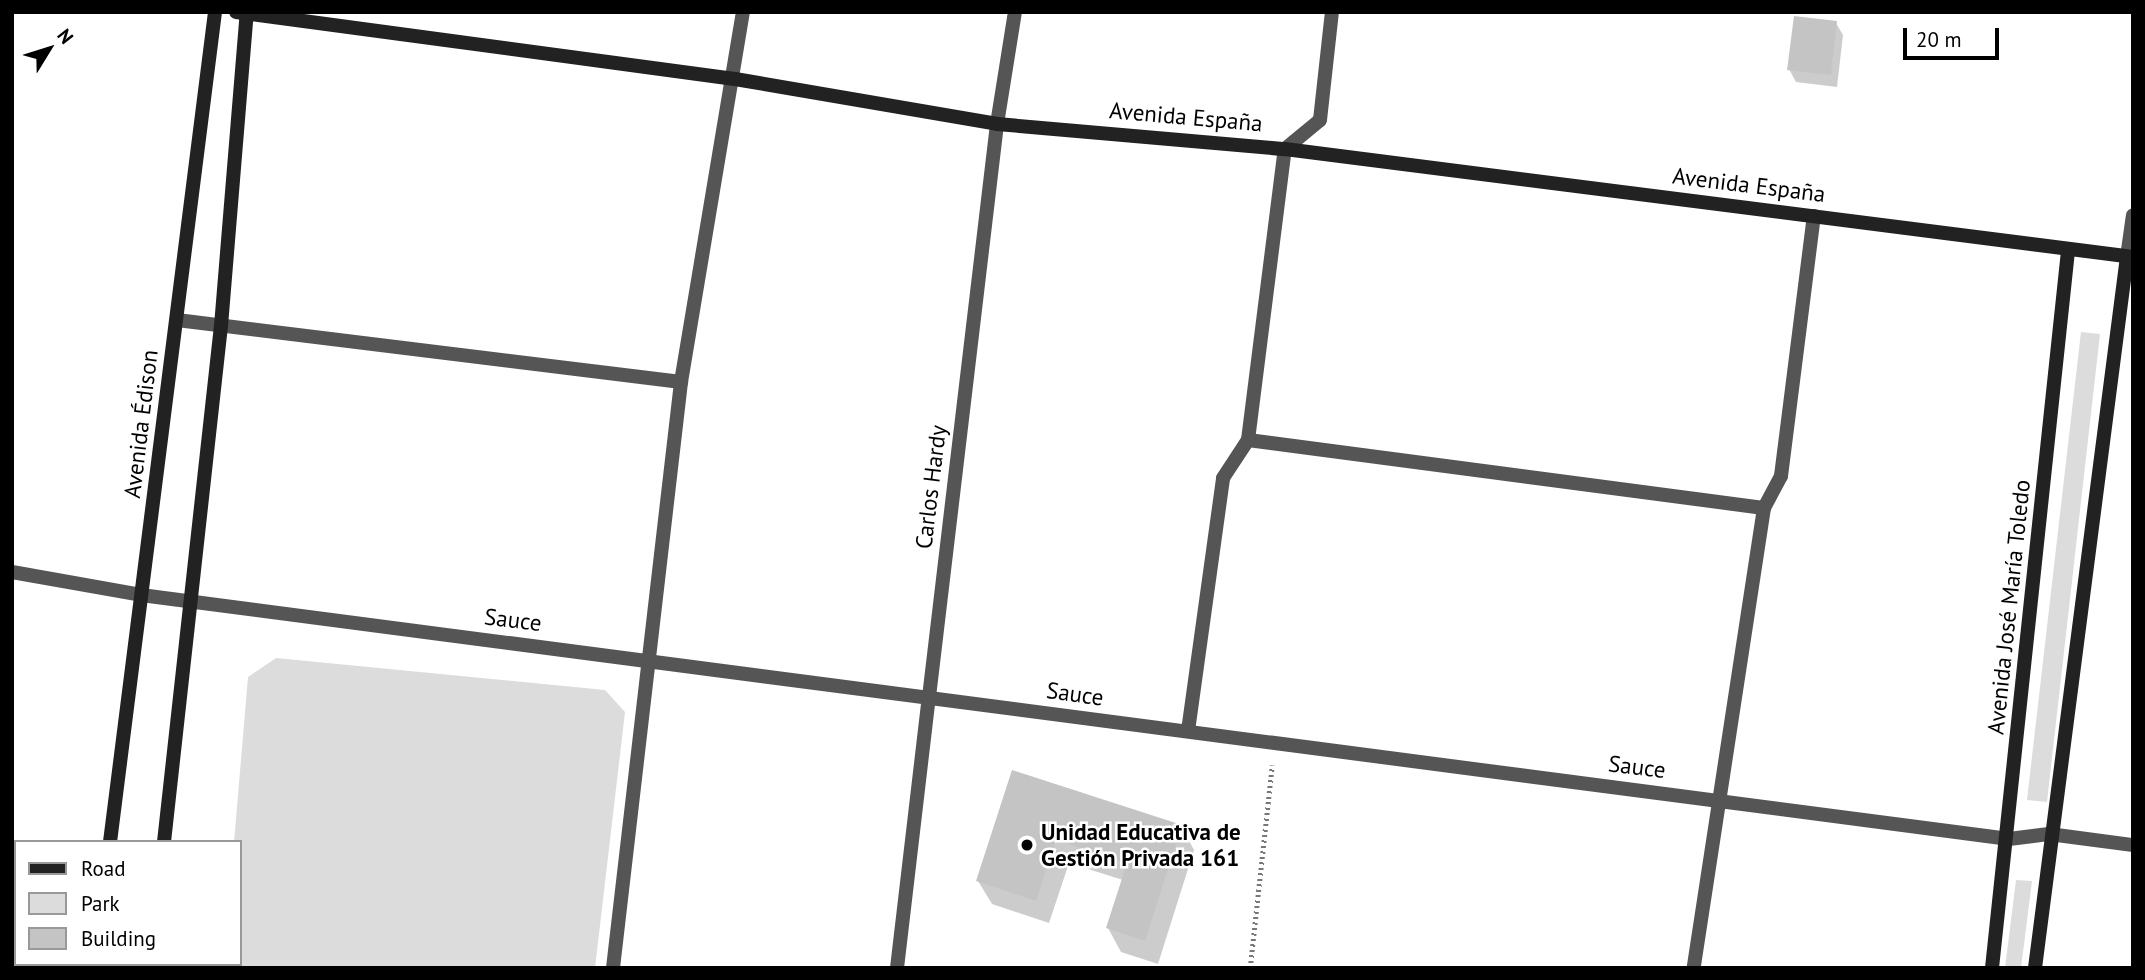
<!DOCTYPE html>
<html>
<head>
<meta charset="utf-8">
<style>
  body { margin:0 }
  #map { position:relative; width:2145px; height:980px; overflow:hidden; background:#fff; font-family:"PT Sans",sans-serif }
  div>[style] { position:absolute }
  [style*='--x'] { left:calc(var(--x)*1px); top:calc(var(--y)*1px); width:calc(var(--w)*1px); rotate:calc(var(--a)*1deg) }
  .green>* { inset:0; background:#dcdcdc }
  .shadow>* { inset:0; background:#0003 }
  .building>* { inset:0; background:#c4c4c4 }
  .path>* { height:4.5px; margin-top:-2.25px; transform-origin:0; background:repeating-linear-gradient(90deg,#777 0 2px,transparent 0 5.5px) }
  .service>* { height:14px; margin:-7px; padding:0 7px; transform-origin:7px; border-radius:7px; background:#555 }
  .minor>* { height:14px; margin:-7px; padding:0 7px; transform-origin:7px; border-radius:7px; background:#555 }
  .tertiary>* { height:14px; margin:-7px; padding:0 7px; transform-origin:7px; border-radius:7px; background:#555 }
  .secondary>* { height:14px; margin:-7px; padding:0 7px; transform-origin:7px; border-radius:7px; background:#222 }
  .dots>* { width:19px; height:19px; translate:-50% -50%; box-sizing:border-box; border:4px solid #fff; border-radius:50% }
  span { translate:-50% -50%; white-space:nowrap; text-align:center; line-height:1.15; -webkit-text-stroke:5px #fff; paint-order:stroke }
  .street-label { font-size:23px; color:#000 }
  .poi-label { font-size:23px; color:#000; font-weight:700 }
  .left { translate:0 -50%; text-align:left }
  .frame { position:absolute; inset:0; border:14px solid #000; pointer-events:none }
  .legend { position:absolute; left:14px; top:840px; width:228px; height:126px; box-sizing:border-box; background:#fff; border:2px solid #999; margin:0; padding:9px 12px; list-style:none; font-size:21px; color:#000 }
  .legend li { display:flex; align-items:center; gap:14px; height:35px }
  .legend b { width:35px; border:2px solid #999 }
  .north { position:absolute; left:14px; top:14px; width:70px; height:70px; -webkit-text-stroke:5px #fff; paint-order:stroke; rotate:52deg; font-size:19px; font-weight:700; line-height:28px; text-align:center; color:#000 }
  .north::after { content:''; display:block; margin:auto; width:24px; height:32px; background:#000; clip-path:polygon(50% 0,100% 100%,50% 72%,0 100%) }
  .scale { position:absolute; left:1903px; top:28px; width:96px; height:32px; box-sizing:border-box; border:4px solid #000; border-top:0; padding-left:9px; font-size:21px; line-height:24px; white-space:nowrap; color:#000; -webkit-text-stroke:5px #fff; paint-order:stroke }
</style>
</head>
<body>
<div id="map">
  <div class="green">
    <i style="clip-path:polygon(2081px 332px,2100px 334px,2047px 802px,2027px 800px)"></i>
    <i style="clip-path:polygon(276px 658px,605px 690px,625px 712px,595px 968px,223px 968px,240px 964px,240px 842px,234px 842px,248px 677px)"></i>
    <i style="clip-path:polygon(2016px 880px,2032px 881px,2021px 968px,2005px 968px)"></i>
  </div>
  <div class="shadow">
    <i style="clip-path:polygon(1836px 23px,1843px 35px,1837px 87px,1796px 82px,1789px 69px)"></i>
    <i style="clip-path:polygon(1013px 772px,1181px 826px,1194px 850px,1158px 964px,1121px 952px,1108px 928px,1123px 880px,1069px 863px,1049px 923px,992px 904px,978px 881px)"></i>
  </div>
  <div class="building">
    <i style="clip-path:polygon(1794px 16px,1837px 21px,1831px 75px,1787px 70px)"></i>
    <i style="clip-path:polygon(1012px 770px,1182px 825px,1145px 941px,1106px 928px,1127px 863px,1056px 840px,1036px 901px,976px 881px)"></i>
  </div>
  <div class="path">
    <i style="--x:1250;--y:968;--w:204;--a:-83.8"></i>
  </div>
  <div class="service">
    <i style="--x:1764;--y:508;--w:36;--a:-62"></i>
    <i style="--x:1781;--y:476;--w:262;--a:-82.8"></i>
  </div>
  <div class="minor">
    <i style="--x:2127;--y:257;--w:42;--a:-81.9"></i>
    <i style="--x:177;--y:320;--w:508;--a:7.01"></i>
    <i style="--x:1248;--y:440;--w:520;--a:7.51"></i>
    <i style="--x:1764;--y:508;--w:465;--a:98.7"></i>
    <i style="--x:12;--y:572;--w:131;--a:10.1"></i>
    <i style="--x:929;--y:697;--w:577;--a:-83.23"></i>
    <i style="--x:997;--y:124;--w:113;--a:-80.9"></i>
    <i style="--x:1188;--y:731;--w:255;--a:-82.1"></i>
    <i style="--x:1223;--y:478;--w:45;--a:-56.7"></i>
    <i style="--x:1248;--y:440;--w:293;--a:-82.8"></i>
    <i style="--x:1285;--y:149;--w:45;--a:-39.6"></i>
    <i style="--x:1320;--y:120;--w:109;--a:-83.7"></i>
    <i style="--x:613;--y:968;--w:590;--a:-83.38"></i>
    <i style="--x:681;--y:382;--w:375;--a:-80.5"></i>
  </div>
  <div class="tertiary">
    <i style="--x:141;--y:595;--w:1884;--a:7.44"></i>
    <i style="--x:2009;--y:839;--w:40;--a:-7.1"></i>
    <i style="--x:2049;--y:834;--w:85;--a:7.5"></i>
    <i style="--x:897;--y:968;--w:273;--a:-83.3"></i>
  </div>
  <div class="secondary">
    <i style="--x:236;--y:12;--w:503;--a:7.65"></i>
    <i style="--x:735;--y:79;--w:266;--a:9.7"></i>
    <i style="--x:997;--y:124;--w:289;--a:5"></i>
    <i style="--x:1285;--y:149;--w:855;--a:7.26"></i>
    <i style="--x:110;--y:842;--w:837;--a:-82.79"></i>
    <i style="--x:164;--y:842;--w:519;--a:-83.7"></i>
    <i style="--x:221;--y:326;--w:315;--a:-85.3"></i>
    <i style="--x:93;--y:968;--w:4;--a:-76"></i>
    <i style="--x:149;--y:968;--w:4;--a:-90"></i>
    <i style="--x:1992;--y:968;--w:721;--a:-83.95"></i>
    <i style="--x:2035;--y:968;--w:717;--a:-82.63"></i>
  </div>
  <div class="dots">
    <i style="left:1027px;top:845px;background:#000"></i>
  </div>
  <div class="street-label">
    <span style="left:1186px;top:117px;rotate:5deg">Avenida España</span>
    <span style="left:1749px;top:185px;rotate:7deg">Avenida España</span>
    <span style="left:141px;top:424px;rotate:-83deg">Avenida Édison</span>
    <span style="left:931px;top:487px;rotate:-83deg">Carlos Hardy</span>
    <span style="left:2009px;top:607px;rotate:-84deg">Avenida José María Toledo</span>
    <span style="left:513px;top:620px;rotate:7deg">Sauce</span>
    <span style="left:1075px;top:694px;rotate:8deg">Sauce</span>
    <span style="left:1637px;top:767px;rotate:7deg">Sauce</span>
  </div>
  <div class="poi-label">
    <span class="left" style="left:1041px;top:845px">Unidad Educativa de<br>Gestión Privada 161</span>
  </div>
  <div class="frame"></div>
  <ul class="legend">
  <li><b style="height:9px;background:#222"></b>Road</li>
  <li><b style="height:19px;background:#dcdcdc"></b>Park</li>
  <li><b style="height:19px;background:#c4c4c4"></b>Building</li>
  </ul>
  <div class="north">N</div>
  <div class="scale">20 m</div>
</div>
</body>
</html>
